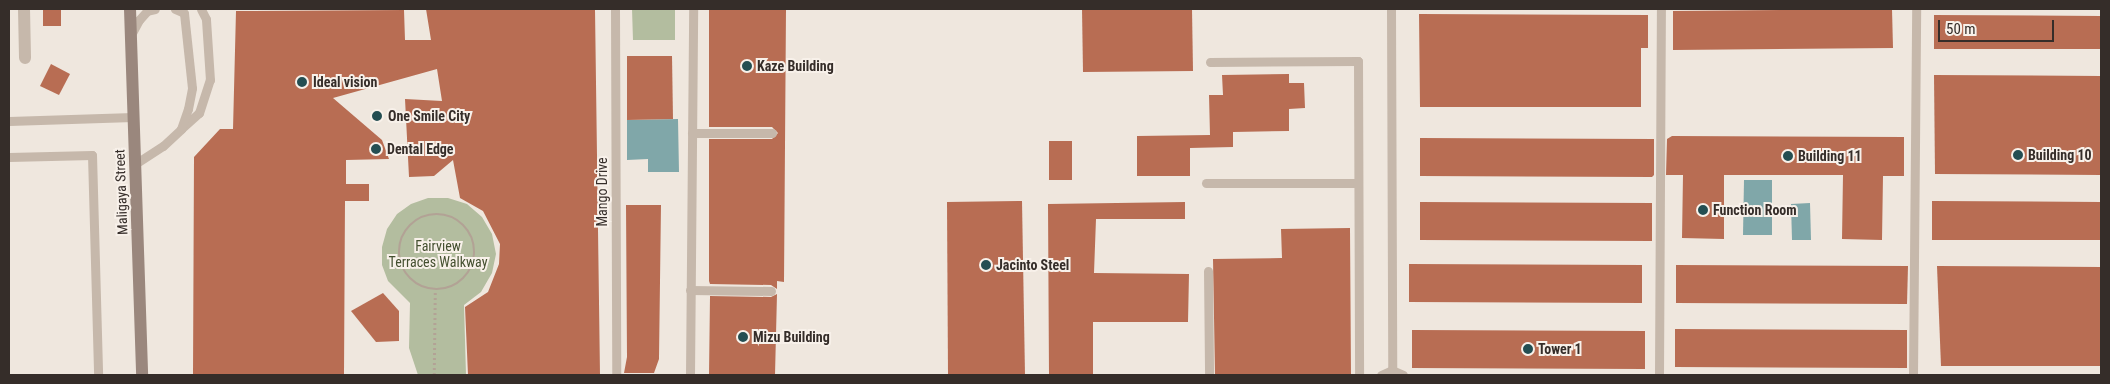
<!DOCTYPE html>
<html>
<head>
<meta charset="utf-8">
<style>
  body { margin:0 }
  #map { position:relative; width:2110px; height:384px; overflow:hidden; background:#efe7de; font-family:"Roboto Condensed",sans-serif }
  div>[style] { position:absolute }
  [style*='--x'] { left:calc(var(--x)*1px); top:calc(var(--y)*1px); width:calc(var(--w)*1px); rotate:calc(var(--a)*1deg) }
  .green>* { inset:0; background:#b3bd9f }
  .water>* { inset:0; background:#80a7a9 }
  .building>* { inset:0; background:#b86d53 }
  .path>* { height:2.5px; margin-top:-1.25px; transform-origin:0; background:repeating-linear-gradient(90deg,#b2a295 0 2.5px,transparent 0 5px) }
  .path>.ring { margin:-1.25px; padding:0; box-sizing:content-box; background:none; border:2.5px solid #b2a295; border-radius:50% }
  .service>* { height:9px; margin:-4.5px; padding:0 4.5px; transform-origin:4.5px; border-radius:4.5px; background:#c6b8ab }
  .minor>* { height:12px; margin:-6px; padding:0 6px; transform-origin:6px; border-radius:6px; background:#c6b8ab }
  .secondary>* { height:12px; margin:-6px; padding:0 6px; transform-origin:6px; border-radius:6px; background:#9a877d }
  .dots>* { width:14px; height:14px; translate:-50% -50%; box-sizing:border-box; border:2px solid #f8f1ea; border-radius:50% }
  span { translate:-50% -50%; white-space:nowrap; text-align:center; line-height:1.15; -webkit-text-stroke:4px #f8f1ea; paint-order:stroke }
  .poi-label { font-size:14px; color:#352d29; font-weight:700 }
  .left { translate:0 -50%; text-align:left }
  .street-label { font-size:14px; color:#352d29 }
  .park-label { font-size:14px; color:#445030 }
  .frame { position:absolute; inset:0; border:10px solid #352d29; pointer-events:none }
  .scale { position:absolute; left:1938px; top:20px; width:116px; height:22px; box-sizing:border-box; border:2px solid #352d29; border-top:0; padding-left:6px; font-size:15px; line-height:18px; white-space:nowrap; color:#352d29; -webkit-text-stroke:4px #f8f1ea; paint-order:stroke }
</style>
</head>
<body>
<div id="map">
  <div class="green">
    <i style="clip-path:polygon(632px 9px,675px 9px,675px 40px,633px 40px)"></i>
    <i style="clip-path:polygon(428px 198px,448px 198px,467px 204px,482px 217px,492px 234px,496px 254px,492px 273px,481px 292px,464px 305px,466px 375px,418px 375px,409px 348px,410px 303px,388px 281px,382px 265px,382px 247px,387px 229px,397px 214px,411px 204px)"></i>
  </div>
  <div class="water">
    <i style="clip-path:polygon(678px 119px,679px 172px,648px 172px,648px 159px,627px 160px,627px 120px)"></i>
    <i style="clip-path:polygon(1744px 180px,1772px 180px,1772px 235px,1743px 235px)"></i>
    <i style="clip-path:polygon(1810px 203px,1811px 240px,1792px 240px,1791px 204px)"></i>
  </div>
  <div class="building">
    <i style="clip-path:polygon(43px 9px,61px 9px,61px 26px,43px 26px)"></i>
    <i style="clip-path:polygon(426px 9px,595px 9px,600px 375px,468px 375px,465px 307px,488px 292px,499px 264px,500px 244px,483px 211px,460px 198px,453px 160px,434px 176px,409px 177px,405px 99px,442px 101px,437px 69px,333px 98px,382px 140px,389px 159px,346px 160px,346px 184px,369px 184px,369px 201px,345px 201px,344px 375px,193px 375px,194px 157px,220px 129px,233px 129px,236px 11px,404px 10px,405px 40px,431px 40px)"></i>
    <i style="clip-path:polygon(709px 9px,786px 9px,784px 282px,777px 281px,777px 289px,771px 285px,710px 284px,709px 281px,709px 139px,772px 139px,778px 133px,772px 127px,709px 127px)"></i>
    <i style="clip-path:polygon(1082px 9px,1192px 9px,1193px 71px,1083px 72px)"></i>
    <i style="clip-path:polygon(1892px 9px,1893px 48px,1673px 50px,1673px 11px)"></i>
    <i style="clip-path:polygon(1419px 14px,1648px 15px,1648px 48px,1641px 48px,1641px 107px,1420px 107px)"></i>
    <i style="clip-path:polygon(1934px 15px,2101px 16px,2101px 49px,1934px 49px)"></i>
    <i style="clip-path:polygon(627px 56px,672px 56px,673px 119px,627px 120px)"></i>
    <i style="clip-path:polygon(51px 64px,70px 74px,59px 95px,40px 86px)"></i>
    <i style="clip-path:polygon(1289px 74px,1289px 83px,1304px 83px,1305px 108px,1289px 109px,1289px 131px,1233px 132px,1233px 147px,1190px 148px,1190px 176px,1137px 176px,1137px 136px,1210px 135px,1209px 95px,1223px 95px,1222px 75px)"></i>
    <i style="clip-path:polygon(1934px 75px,2101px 76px,2101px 175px,1935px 174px)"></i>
    <i style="clip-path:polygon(1672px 136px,1904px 137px,1904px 176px,1883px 176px,1882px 240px,1842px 239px,1843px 175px,1724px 175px,1724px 239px,1682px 238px,1683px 175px,1666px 175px,1667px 139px)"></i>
    <i style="clip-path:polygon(1420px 138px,1654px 139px,1654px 175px,1652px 177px,1420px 176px)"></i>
    <i style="clip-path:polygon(1049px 141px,1072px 141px,1072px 180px,1049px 180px)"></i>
    <i style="clip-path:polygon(1022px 201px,1025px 375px,948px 375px,947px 202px)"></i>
    <i style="clip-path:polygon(1932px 201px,2101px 202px,2101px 240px,1932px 240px)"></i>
    <i style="clip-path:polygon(1185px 202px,1185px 219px,1096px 219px,1094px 273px,1189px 274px,1188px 322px,1093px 322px,1093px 375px,1049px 375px,1048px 204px)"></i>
    <i style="clip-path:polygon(1420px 202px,1652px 203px,1652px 241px,1420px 240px)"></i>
    <i style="clip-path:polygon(626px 205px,661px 205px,659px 359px,654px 373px,624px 373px,627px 357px)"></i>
    <i style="clip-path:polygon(1350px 228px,1351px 375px,1215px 375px,1213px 259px,1282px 258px,1281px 229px)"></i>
    <i style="clip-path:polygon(1409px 264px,1642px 265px,1642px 303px,1409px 302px)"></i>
    <i style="clip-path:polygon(1676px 265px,1908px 266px,1907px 304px,1676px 303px)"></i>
    <i style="clip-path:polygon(1937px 266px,2101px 267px,2101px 366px,1941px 366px)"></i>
    <i style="clip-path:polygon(383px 293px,399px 311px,399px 341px,376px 342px,351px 311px)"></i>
    <i style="clip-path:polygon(777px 294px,775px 375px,709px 375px,710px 296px,771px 297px)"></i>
    <i style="clip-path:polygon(1675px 329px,1907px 330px,1907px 368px,1675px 367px)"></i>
    <i style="clip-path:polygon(1412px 330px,1645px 331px,1645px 369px,1412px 368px)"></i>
  </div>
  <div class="path">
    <i class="ring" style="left:399px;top:214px;width:73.5px;height:73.5px"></i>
    <i style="--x:434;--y:375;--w:85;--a:-89.3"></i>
  </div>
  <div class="service">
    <i style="--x:615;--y:9;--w:366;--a:89.8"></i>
    <i style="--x:1391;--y:9;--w:361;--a:89.8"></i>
    <i style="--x:131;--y:35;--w:17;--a:-62"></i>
    <i style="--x:139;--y:20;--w:12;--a:-48"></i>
    <i style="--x:147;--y:11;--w:8;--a:-14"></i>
    <i style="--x:1210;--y:62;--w:148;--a:-0.4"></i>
    <i style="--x:1358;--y:61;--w:314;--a:89.8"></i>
    <i style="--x:9;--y:121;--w:124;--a:-1.8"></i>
    <i style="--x:181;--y:129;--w:24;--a:-42"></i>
    <i style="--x:199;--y:113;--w:35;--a:-72"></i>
    <i style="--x:210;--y:80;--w:61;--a:-93.8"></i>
    <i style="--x:206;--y:19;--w:11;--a:-117"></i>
    <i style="--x:692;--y:133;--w:80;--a:0"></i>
    <i style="--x:9;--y:157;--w:83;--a:-1.4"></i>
    <i style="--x:92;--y:155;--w:220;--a:88.4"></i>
    <i style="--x:135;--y:164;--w:33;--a:-33"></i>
    <i style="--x:163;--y:146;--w:25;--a:-43"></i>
    <i style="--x:181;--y:129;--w:21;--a:-71"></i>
    <i style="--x:188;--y:109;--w:21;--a:-79"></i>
    <i style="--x:192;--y:88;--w:75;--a:-96.1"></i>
    <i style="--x:184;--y:13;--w:10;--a:-156"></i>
    <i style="--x:1206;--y:183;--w:152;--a:0"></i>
    <i style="--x:1208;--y:271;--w:104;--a:89.4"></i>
    <i style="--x:690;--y:290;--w:81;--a:0.7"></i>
    <i style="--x:690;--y:375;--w:366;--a:-89.5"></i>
    <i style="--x:1381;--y:375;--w:12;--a:-24"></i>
    <i style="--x:1392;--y:370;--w:12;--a:24"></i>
    <i style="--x:1659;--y:375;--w:366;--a:-89.7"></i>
    <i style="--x:1913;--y:375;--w:366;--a:-89.5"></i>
  </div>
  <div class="minor">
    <i style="--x:24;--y:9;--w:49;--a:88.8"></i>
  </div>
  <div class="secondary">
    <i style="--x:130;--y:9;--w:366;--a:88.1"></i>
  </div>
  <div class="dots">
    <i style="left:747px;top:66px;background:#244e52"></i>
    <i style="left:302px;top:82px;background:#244e52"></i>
    <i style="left:377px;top:116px;background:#244e52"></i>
    <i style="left:376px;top:149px;background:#244e52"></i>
    <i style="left:2018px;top:155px;background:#244e52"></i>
    <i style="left:1788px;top:156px;background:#244e52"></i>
    <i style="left:1703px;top:210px;background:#244e52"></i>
    <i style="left:986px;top:265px;background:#244e52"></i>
    <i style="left:743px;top:337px;background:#244e52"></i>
    <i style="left:1528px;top:349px;background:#244e52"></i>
  </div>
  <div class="poi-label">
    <span class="left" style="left:757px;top:66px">Kaze Building</span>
    <span class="left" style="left:313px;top:82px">Ideal vision</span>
    <span class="left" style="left:388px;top:116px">One Smile City</span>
    <span class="left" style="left:387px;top:149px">Dental Edge</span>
    <span class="left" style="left:2028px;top:155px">Building 10</span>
    <span class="left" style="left:1798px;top:156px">Building 11</span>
    <span class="left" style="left:1713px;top:210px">Function Room</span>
    <span class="left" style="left:996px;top:265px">Jacinto Steel</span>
    <span class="left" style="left:753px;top:337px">Mizu Building</span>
    <span class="left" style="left:1538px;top:349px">Tower 1</span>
  </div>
  <div class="street-label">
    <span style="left:121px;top:192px;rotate:-92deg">Maligaya Street</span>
    <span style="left:602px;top:192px;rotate:-90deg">Mango Drive</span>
  </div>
  <div class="park-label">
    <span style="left:438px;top:254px">Fairview<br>Terraces Walkway</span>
  </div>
  <div class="frame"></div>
  <div class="scale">50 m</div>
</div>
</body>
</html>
